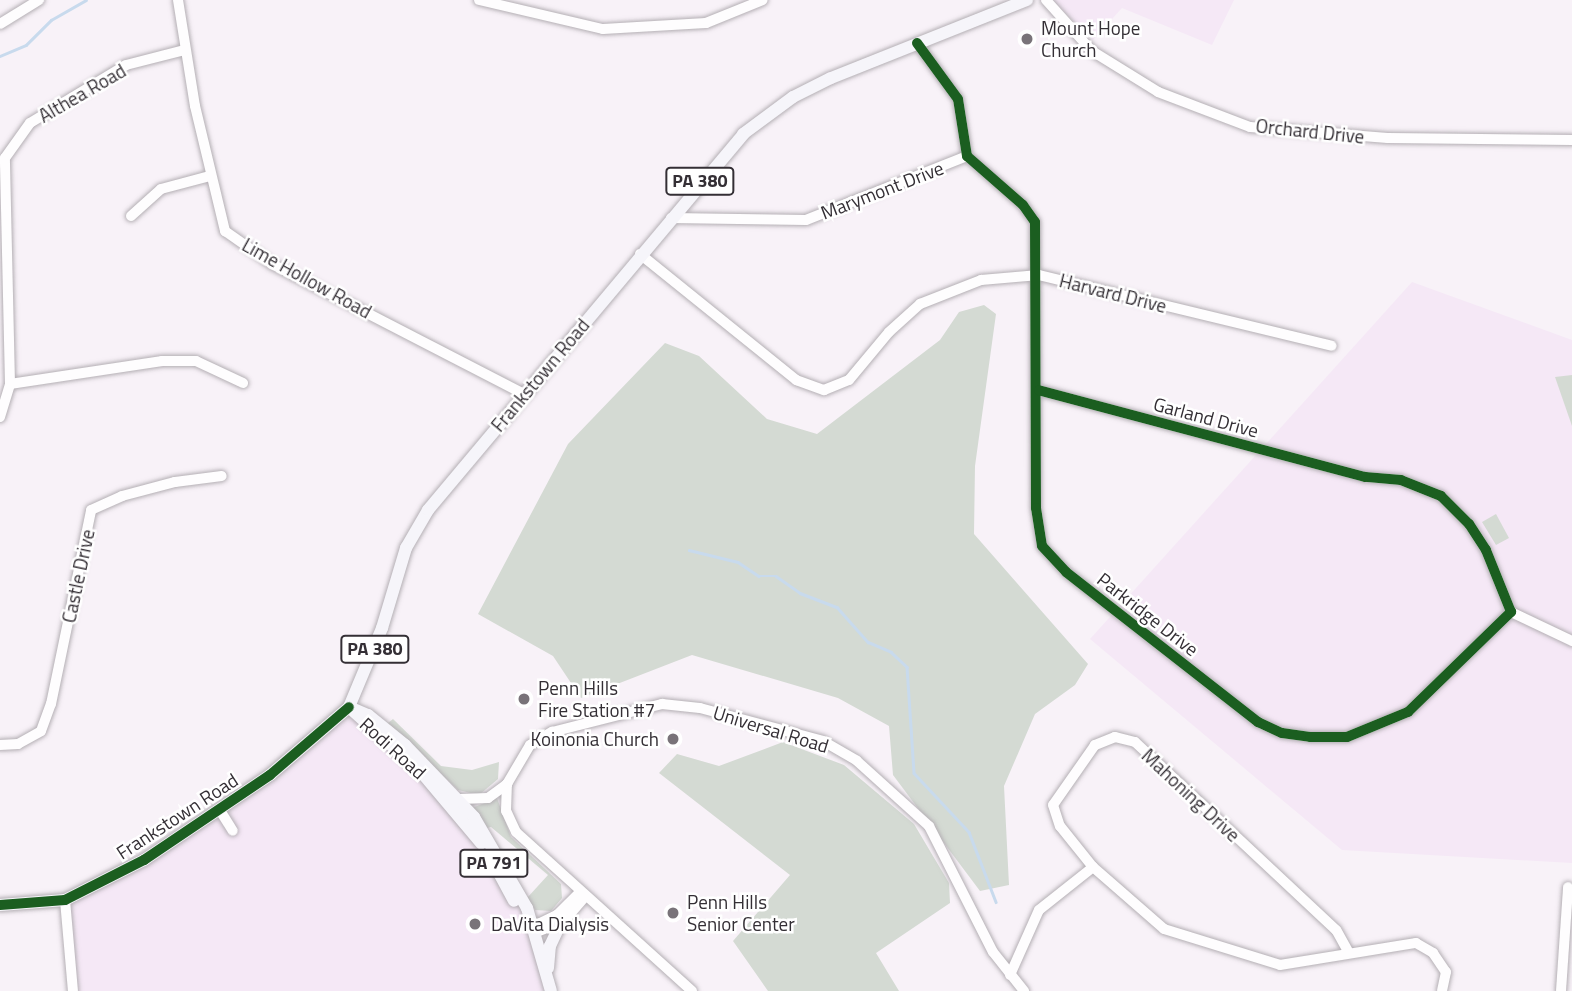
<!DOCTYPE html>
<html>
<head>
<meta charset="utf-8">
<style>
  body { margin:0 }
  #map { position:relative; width:1572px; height:991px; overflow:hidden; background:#f8f2f8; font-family:"Titillium Web",sans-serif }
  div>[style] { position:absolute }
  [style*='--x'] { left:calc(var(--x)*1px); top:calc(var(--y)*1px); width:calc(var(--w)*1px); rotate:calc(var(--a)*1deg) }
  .built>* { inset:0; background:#f5e8f6 }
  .green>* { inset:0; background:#d4dad3 }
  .stream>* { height:2.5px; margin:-1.25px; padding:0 1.25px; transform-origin:1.25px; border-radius:1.25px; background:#c8daed }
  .roads { filter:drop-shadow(0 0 2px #b4afb4) drop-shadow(0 0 2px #b4afb4) }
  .minor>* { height:10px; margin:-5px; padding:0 5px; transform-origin:5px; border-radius:5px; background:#fefdfe }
  .major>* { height:12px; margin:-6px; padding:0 6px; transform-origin:6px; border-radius:6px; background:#f6f5fa }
  .cycleway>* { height:10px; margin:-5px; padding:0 5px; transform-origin:5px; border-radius:5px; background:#1b5e20 }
  .dots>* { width:19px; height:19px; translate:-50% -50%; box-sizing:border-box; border:4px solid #fff; border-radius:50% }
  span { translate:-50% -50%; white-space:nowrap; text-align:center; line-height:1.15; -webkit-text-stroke:5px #fff; paint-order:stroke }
  .shield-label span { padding:2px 5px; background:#fff; border:2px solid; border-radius:5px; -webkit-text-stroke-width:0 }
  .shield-label { font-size:18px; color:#342f35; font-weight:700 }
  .poi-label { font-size:19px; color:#342f35 }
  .left { translate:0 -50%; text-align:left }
  .right { translate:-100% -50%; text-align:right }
  .street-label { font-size:19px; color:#342f35 }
</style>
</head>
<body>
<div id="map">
  <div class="built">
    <i style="clip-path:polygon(1052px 0,1234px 0,1212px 45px,1122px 8px,1093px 40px)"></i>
    <i style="clip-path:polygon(1412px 282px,1572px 340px,1572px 863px,1342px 850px,1090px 639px)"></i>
    <i style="clip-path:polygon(349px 707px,481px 843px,532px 927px,551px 991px,73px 991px,65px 900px,221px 812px)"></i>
  </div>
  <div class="green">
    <i style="clip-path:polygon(984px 305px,996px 314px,975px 466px,974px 534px,1088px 664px,1075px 685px,1035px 714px,1004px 786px,1009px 885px,980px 891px,893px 775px,889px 726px,838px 698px,692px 655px,581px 698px,553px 656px,478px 614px,568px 444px,665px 343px,699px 356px,767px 419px,817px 434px,940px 340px,959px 312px)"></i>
    <i style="clip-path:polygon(1572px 375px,1572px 426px,1555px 377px)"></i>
    <i style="clip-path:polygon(1496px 514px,1509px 538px,1496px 545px,1482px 522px)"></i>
    <i style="clip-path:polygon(393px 719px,441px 766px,472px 770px,499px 762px,498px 779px,479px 795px,458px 790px,388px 723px)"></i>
    <i style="clip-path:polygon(783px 742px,844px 765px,914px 824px,949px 883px,950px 903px,876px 953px,899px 991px,768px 991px,733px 941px,790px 875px,659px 773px,677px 754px,719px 766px)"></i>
    <i style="clip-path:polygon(497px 798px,511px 837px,561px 884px,562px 898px,551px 911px,535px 910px,527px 898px,548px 875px,491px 827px,487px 828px,472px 808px)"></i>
  </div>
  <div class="stream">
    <i style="--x:0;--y:56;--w:28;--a:-23"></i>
    <i style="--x:26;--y:45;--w:35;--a:-45"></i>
    <i style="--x:51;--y:20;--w:40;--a:-29.7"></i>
    <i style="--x:689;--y:550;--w:50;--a:13.8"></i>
    <i style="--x:738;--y:562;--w:25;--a:34"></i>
    <i style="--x:759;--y:576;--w:17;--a:0"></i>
    <i style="--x:776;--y:576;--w:29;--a:35"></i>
    <i style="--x:800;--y:593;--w:40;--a:21"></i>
    <i style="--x:837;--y:607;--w:47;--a:48.5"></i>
    <i style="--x:868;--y:642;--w:25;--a:23"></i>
    <i style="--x:891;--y:652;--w:22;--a:43"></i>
    <i style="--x:907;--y:667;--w:106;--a:86.2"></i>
    <i style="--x:914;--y:773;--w:81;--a:47"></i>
    <i style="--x:969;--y:832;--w:75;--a:68.9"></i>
  </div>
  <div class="roads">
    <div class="minor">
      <i style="--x:178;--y:0;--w:107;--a:80.9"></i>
      <i style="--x:195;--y:106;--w:129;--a:76.5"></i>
      <i style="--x:225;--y:231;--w:57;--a:35.1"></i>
      <i style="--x:272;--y:264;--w:284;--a:27.3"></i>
      <i style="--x:479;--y:0;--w:127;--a:13.2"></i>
      <i style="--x:603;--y:29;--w:103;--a:-3.3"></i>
      <i style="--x:706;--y:23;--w:61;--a:-22"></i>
      <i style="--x:1046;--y:0;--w:69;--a:48"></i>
      <i style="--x:1092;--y:51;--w:78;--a:31.8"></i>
      <i style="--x:1158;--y:92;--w:98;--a:20.8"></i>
      <i style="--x:1250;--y:127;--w:138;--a:4.6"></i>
      <i style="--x:1388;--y:138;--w:184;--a:0.6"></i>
      <i style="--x:0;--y:24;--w:46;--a:-31.6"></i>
      <i style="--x:917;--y:43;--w:69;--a:53.8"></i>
      <i style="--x:958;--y:99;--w:58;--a:81"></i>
      <i style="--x:967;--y:156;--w:74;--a:41.2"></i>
      <i style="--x:1023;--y:205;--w:21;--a:55"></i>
      <i style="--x:1035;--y:222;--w:286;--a:89.8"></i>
      <i style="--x:1036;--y:508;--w:38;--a:81"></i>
      <i style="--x:1042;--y:546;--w:35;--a:47"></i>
      <i style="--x:1066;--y:572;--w:244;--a:38"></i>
      <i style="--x:1258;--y:722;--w:26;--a:25"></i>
      <i style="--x:1282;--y:733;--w:28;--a:8"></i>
      <i style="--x:1310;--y:737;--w:37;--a:0"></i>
      <i style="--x:1347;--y:737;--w:66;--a:-22.3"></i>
      <i style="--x:1408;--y:712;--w:144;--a:-44.2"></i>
      <i style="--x:1511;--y:612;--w:67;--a:-112"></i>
      <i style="--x:1486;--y:550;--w:31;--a:-123"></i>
      <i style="--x:1469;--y:524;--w:40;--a:-135"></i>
      <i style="--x:1441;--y:496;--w:43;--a:-158.2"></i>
      <i style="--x:1401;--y:480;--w:36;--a:-175"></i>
      <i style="--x:1365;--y:477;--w:337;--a:-165.1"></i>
      <i style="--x:131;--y:216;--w:40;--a:-42"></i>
      <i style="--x:161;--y:189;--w:51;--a:-14.9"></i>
      <i style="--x:671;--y:218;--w:135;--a:0.8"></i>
      <i style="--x:806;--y:220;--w:173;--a:-21.7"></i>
      <i style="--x:640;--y:254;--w:201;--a:38.9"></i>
      <i style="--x:796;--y:380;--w:30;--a:20"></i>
      <i style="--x:824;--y:390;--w:27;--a:-22"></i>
      <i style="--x:849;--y:380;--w:62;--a:-50.2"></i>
      <i style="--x:889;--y:332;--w:42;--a:-42.1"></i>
      <i style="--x:920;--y:304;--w:66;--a:-21.5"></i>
      <i style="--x:981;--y:280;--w:58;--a:-4.9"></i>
      <i style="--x:1039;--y:275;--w:301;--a:13.6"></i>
      <i style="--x:10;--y:384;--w:154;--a:-8.6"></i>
      <i style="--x:162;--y:361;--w:34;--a:0"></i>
      <i style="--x:196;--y:361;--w:52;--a:25.1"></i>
      <i style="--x:0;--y:417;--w:34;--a:-73"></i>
      <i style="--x:10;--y:384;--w:226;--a:-91.3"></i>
      <i style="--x:5;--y:158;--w:43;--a:-54.5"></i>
      <i style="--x:30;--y:123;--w:112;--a:-31.1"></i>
      <i style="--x:126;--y:65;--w:61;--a:-14.3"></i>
      <i style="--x:1511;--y:612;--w:68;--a:25.4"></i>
      <i style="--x:0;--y:745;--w:18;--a:-3"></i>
      <i style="--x:18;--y:744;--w:26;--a:-29"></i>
      <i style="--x:41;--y:731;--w:29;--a:-70"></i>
      <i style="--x:51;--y:704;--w:198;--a:-78.3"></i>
      <i style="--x:91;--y:510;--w:34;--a:-24"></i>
      <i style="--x:122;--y:496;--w:55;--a:-14.8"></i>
      <i style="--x:175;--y:482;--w:47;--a:-7.3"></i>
      <i style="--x:460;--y:799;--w:28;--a:-2"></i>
      <i style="--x:488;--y:798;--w:24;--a:-36"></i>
      <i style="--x:221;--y:812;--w:22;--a:58"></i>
      <i style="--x:65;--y:900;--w:91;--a:85"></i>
      <i style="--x:532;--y:927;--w:28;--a:-26"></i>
      <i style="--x:557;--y:915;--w:33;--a:-45"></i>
      <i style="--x:534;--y:933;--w:32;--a:-22"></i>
      <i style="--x:564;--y:921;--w:33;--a:-49"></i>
      <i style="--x:1349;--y:953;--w:26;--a:-119"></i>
      <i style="--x:1336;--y:930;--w:275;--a:-136.9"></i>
      <i style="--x:1135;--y:742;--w:21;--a:-166"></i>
      <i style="--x:1115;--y:737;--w:22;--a:158"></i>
      <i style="--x:1095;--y:745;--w:73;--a:125"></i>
      <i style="--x:1053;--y:805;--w:22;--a:72"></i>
      <i style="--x:1060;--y:826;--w:53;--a:51.2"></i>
      <i style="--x:1093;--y:867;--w:94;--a:41.1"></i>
      <i style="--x:1164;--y:929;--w:121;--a:17.2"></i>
      <i style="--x:1280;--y:965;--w:138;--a:-9.2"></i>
      <i style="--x:1416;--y:943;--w:20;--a:30"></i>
      <i style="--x:1433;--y:953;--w:23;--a:56"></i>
      <i style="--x:1446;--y:972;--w:19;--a:102"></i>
      <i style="--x:1010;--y:975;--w:71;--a:-66"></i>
      <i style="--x:1039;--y:910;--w:69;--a:-38.5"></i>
      <i style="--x:692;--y:991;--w:237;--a:-137.9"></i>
      <i style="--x:516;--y:832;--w:23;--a:-115"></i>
      <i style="--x:506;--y:811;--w:27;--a:-88"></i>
      <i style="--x:507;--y:784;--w:45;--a:-59.5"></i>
      <i style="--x:530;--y:745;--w:26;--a:-31"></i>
      <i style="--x:552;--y:732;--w:114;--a:-14.3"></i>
      <i style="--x:662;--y:704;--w:38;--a:6"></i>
      <i style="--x:700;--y:708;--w:127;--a:15"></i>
      <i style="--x:823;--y:741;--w:39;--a:30"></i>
      <i style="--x:857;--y:761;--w:97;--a:42.1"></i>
      <i style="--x:929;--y:826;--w:141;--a:63.1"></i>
      <i style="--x:993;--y:952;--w:50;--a:51.5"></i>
      <i style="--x:1561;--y:991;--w:104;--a:-86.1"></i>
    </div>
    <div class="major">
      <i style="--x:349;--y:707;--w:21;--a:23"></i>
      <i style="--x:368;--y:715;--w:48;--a:39"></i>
      <i style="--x:405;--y:745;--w:100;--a:46.2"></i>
      <i style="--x:474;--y:817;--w:105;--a:59.8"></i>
      <i style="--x:527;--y:908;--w:86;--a:73.9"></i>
      <i style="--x:351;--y:709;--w:96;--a:42"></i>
      <i style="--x:422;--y:773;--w:92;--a:49.9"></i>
      <i style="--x:493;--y:862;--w:44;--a:61.7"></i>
      <i style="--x:0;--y:905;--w:65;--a:-4.4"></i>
      <i style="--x:65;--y:900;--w:89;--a:-26.9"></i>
      <i style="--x:144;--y:860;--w:152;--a:-34"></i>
      <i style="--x:270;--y:775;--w:104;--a:-40.7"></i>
      <i style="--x:349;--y:707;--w:86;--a:-67.3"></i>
      <i style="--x:382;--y:628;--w:84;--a:-73.3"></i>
      <i style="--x:406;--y:548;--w:44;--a:-59.9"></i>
      <i style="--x:428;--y:510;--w:491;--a:-50"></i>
      <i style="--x:743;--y:134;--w:62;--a:-36.5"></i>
      <i style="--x:793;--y:97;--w:42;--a:-26.6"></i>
      <i style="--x:831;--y:78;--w:211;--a:-21.7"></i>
      <i style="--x:548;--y:968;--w:22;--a:-85"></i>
      <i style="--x:550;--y:946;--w:26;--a:-65"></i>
    </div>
  </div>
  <div class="cycleway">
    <i style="--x:917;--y:43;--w:69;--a:53.8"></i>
    <i style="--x:958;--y:99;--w:58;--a:81"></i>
    <i style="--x:967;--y:156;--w:74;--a:41.2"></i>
    <i style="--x:1023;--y:205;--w:21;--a:55"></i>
    <i style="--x:1035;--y:222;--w:286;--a:89.8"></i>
    <i style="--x:1036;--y:508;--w:38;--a:81"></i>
    <i style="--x:1042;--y:546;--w:35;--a:47"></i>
    <i style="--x:1066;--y:572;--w:244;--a:38"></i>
    <i style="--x:1258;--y:722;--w:26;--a:25"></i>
    <i style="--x:1282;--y:733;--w:28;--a:8"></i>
    <i style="--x:1310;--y:737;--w:37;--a:0"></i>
    <i style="--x:1347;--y:737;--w:66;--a:-22.3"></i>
    <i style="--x:1408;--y:712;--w:144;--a:-44.2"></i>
    <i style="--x:1511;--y:612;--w:67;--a:-112"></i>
    <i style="--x:1486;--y:550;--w:31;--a:-123"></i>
    <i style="--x:1469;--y:524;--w:40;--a:-135"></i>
    <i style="--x:1441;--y:496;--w:43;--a:-158.2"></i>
    <i style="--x:1401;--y:480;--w:36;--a:-175"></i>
    <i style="--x:1365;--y:477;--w:337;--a:-165.1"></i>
    <i style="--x:0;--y:905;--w:65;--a:-4.4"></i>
    <i style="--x:65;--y:900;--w:89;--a:-26.9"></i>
    <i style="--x:144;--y:860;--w:152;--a:-34"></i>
    <i style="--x:270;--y:775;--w:104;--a:-40.7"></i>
  </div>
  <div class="dots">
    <i style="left:1027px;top:39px;background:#797379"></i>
    <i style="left:524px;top:699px;background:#797379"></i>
    <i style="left:673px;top:739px;background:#797379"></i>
    <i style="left:673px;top:913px;background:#797379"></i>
    <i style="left:475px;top:924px;background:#797379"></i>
  </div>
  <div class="shield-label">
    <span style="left:700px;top:181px">PA 380</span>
    <span style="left:375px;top:649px">PA 380</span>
    <span style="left:494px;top:863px">PA 791</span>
  </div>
  <div class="poi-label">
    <span class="left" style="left:1041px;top:39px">Mount Hope<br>Church</span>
    <span class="left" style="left:538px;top:699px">Penn Hills<br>Fire Station #7</span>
    <span class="right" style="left:659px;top:739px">Koinonia Church</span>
    <span class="left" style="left:687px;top:913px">Penn Hills<br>Senior Center</span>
    <span class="left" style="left:491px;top:924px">DaVita Dialysis</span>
  </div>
  <div class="street-label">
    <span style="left:82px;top:93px;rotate:-30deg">Althea Road</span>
    <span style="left:1310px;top:131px;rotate:6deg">Orchard Drive</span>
    <span style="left:882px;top:190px;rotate:-21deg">Marymont Drive</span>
    <span style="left:307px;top:278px;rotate:29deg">Lime Hollow Road</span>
    <span style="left:1113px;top:293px;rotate:14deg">Harvard Drive</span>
    <span style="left:540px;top:375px;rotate:-50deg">Frankstown Road</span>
    <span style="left:1206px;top:417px;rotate:15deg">Garland Drive</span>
    <span style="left:78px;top:576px;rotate:-78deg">Castle Drive</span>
    <span style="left:1148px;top:614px;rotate:38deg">Parkridge Drive</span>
    <span style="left:771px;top:729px;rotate:17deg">Universal Road</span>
    <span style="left:393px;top:748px;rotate:42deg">Rodi Road</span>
    <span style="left:1191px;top:795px;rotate:43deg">Mahoning Drive</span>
    <span style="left:177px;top:816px;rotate:-33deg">Frankstown Road</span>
  </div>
</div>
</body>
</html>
